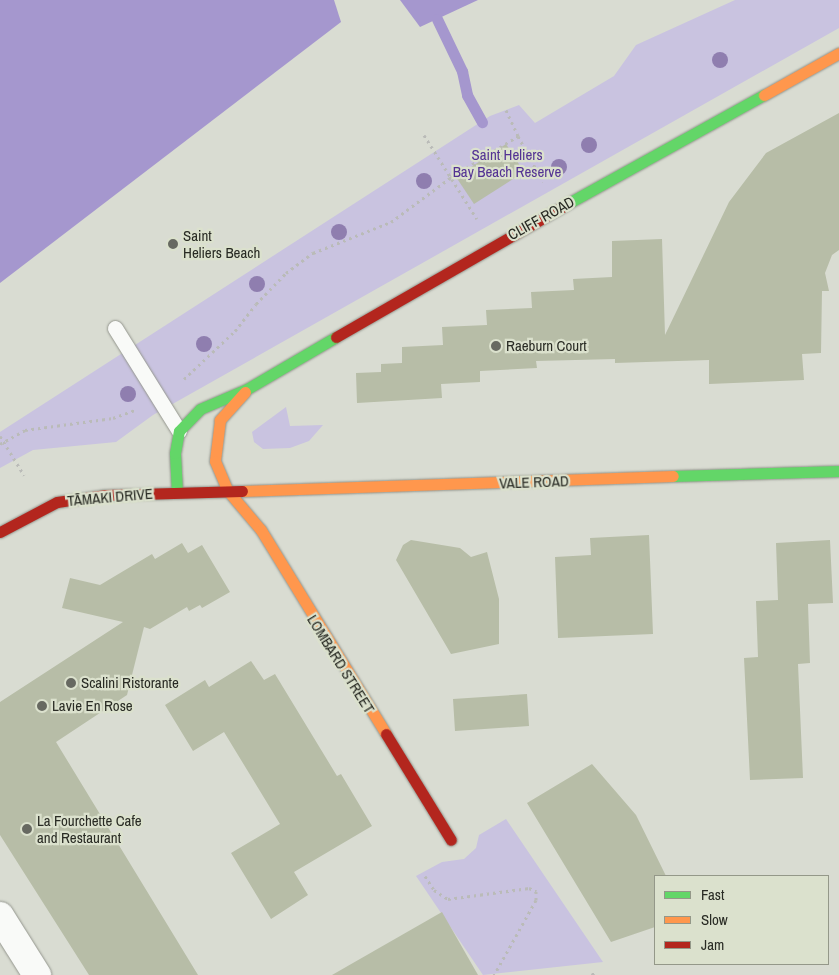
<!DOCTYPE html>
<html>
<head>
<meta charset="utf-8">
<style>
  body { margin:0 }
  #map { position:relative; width:839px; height:975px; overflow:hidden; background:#d9dcd2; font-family:"Archivo Narrow",sans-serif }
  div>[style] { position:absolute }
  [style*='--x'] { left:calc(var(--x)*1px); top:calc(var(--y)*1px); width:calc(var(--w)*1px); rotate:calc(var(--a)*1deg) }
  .green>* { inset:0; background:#c9c3e0 }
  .water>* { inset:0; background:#a597ce }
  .stream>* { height:11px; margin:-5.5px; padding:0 5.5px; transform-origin:5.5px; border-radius:5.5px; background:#a597ce }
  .building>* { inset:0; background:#b7bda7 }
  .path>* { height:3px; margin-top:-1.5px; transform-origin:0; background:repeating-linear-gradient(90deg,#babbb8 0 2.5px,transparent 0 6.5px) }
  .roads { filter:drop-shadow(0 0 1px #94968e) drop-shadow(0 0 1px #94968e) }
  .lane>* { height:15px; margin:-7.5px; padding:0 7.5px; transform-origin:7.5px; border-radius:7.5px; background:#f9faf8 }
  .street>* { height:28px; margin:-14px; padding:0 14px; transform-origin:14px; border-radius:14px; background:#f9faf8 }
  .fast>* { height:11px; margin:-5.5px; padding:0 5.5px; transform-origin:5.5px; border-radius:5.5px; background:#63d668 }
  .slow>* { height:11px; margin:-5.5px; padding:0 5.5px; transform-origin:5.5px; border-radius:5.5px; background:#ff974d }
  .jam>* { height:11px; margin:-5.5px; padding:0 5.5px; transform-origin:5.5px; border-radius:5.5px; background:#b3261e }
  .trees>* { width:16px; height:16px; margin:-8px; border-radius:50%; background:#8f7eaf }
  .dots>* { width:14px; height:14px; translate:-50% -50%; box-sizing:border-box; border:2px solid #dbe1cd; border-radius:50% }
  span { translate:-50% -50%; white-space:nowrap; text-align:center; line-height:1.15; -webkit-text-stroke:4.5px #dbe1cd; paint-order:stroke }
  .park-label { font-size:15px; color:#533293 }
  .street-label { font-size:15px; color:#292b24 }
  .poi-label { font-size:15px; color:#292b24 }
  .left { translate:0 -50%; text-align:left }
  .legend { position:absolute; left:654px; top:875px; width:175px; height:90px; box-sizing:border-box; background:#dbe1cd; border:1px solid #949889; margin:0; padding:6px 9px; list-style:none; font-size:15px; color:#292b24 }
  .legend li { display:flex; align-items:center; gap:10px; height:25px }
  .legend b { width:25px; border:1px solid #949889 }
</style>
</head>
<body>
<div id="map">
  <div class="green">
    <i style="clip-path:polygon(735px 0,839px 0,839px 28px,153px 415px,116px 442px,33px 450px,0 468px,0 432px,490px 116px,519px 105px,535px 123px,614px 76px,636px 45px)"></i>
    <i style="clip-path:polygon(286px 407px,290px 426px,323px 425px,309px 441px,290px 448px,263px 449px,254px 442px,252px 432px)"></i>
    <i style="clip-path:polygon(506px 819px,603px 962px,483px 975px,416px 876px,442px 862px,464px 859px,476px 848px,479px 835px)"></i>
  </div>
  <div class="water">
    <i style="clip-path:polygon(0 0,334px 0,341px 22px,0 283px)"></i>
    <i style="clip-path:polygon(400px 0,478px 0,420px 27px)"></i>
  </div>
  <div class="stream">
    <i style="--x:437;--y:19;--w:58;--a:64.3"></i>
    <i style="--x:462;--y:71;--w:25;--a:78"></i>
    <i style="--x:467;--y:95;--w:31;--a:61"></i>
  </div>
  <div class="building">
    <i style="clip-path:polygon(839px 113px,839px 250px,832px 255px,825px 273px,829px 291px,822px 291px,821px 353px,802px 354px,804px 380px,709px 384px,709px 360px,615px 363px,615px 359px,536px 361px,537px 368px,480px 371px,480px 382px,441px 384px,442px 398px,357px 403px,356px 373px,381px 372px,381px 364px,402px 363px,402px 347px,443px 345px,442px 327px,487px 325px,486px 310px,532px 308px,531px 292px,574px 290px,573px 279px,612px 277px,612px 241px,662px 239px,665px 335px,729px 202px,766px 153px)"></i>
    <i style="clip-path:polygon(506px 144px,524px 172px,474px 204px,456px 177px)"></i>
    <i style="clip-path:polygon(649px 535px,653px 634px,558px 638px,555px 557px,591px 555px,590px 538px)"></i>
    <i style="clip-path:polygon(411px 540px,460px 548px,471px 557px,487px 552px,499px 599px,499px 644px,451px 654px,396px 560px,403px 545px)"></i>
    <i style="clip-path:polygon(830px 540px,833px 603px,808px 604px,810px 663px,798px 664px,803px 778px,750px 780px,744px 658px,758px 657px,756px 601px,778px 600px,776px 543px)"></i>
    <i style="clip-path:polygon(182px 543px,188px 553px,202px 545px,230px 592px,202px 608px,200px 605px,189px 611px,187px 607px,150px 629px,144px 627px,127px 695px,56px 742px,198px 975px,89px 975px,0 835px,0 702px,123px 622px,62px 608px,70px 578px,100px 585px,152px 554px,155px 559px)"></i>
    <i style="clip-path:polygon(251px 661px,264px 680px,275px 674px,337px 776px,341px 774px,372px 826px,294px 872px,308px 895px,271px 919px,231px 853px,280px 824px,224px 732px,193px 751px,165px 705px,205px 680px,209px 687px)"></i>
    <i style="clip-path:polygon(527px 694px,529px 726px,455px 731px,453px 699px)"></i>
    <i style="clip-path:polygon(592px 764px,636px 815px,666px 876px,655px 876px,655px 927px,611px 942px,527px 803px)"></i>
    <i style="clip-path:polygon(442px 912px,478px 975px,332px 975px)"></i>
  </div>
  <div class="path">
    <i style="--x:506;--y:110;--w:29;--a:65"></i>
    <i style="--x:424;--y:135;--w:99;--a:57.8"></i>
    <i style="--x:184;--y:379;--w:70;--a:-43.3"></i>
    <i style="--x:235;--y:331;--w:34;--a:-52"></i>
    <i style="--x:256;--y:304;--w:43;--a:-45.9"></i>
    <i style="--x:286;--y:273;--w:34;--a:-37"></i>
    <i style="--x:313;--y:253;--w:84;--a:-21.7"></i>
    <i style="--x:391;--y:222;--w:74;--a:-36.7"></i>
    <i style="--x:450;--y:178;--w:80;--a:-31.7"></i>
    <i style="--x:518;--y:136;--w:52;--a:61.5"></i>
    <i style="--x:0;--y:436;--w:46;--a:58.4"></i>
    <i style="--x:0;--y:444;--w:29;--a:-29"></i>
    <i style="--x:25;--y:430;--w:89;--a:-7.8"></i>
    <i style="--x:113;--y:418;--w:23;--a:-20"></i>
    <i style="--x:425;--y:876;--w:17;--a:57"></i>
    <i style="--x:434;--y:890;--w:17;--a:33"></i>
    <i style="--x:448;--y:899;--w:82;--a:-7.7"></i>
    <i style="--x:529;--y:888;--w:8;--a:23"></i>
    <i style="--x:536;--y:891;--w:9;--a:90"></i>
    <i style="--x:536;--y:900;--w:86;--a:119.2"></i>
    <i style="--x:592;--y:975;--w:6;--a:-51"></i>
  </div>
  <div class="roads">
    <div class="lane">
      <i style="--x:115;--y:328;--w:121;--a:58.1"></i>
    </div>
    <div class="street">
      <i style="--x:0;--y:916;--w:70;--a:57.9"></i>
    </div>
    <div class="fast">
      <i style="--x:567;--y:204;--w:225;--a:-29"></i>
      <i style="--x:673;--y:476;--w:166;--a:-1.7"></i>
      <i style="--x:177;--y:492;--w:39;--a:-93"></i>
      <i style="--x:175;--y:453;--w:22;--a:-80"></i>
      <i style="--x:179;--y:431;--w:30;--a:-46"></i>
      <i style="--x:200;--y:409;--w:51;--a:-23.1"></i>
      <i style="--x:247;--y:389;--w:103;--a:-30.3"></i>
    </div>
    <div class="slow">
      <i style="--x:764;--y:95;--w:86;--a:-29.2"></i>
      <i style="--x:245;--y:392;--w:38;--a:132"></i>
      <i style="--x:220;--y:420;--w:41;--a:97"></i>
      <i style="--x:215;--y:461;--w:33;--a:67"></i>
      <i style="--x:228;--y:491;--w:51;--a:49.8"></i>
      <i style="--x:261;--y:530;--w:239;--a:58.5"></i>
      <i style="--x:242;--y:491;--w:431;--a:-2"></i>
    </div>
    <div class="jam">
      <i style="--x:336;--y:337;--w:267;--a:-29.9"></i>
      <i style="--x:0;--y:532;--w:64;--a:-27.8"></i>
      <i style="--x:57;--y:502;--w:49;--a:-8.3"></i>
      <i style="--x:105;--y:495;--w:137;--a:-1.7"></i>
      <i style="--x:386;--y:734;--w:124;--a:58.5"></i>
    </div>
  </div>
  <div class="trees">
    <i style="left:720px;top:60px"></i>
    <i style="left:589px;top:145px"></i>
    <i style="left:559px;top:167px"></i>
    <i style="left:424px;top:181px"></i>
    <i style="left:339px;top:232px"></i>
    <i style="left:257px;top:284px"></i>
    <i style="left:204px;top:344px"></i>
    <i style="left:128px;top:394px"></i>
  </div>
  <div class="dots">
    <i style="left:173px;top:244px;background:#676961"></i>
    <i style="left:496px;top:346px;background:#676961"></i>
    <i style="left:71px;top:683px;background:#676961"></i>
    <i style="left:42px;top:706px;background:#676961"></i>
    <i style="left:27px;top:829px;background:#676961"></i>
  </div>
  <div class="park-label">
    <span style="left:507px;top:163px">Saint Heliers<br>Bay Beach Reserve</span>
  </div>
  <div class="street-label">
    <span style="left:541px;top:218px;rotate:-29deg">CLIFF ROAD</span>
    <span style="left:534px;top:482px;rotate:-2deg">VALE ROAD</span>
    <span style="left:110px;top:497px;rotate:-5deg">TĀMAKI DRIVE</span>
    <span style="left:341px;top:664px;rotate:58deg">LOMBARD STREET</span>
  </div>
  <div class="poi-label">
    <span class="left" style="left:183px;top:244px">Saint<br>Heliers Beach</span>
    <span class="left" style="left:506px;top:346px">Raeburn Court</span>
    <span class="left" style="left:81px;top:683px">Scalini Ristorante</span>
    <span class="left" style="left:52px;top:706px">Lavie En Rose</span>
    <span class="left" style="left:37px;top:829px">La Fourchette Cafe<br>and Restaurant</span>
  </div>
  <ul class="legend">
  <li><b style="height:6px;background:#63d668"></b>Fast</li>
  <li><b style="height:6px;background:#ff974d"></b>Slow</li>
  <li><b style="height:6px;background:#b3261e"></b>Jam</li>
  </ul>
</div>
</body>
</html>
